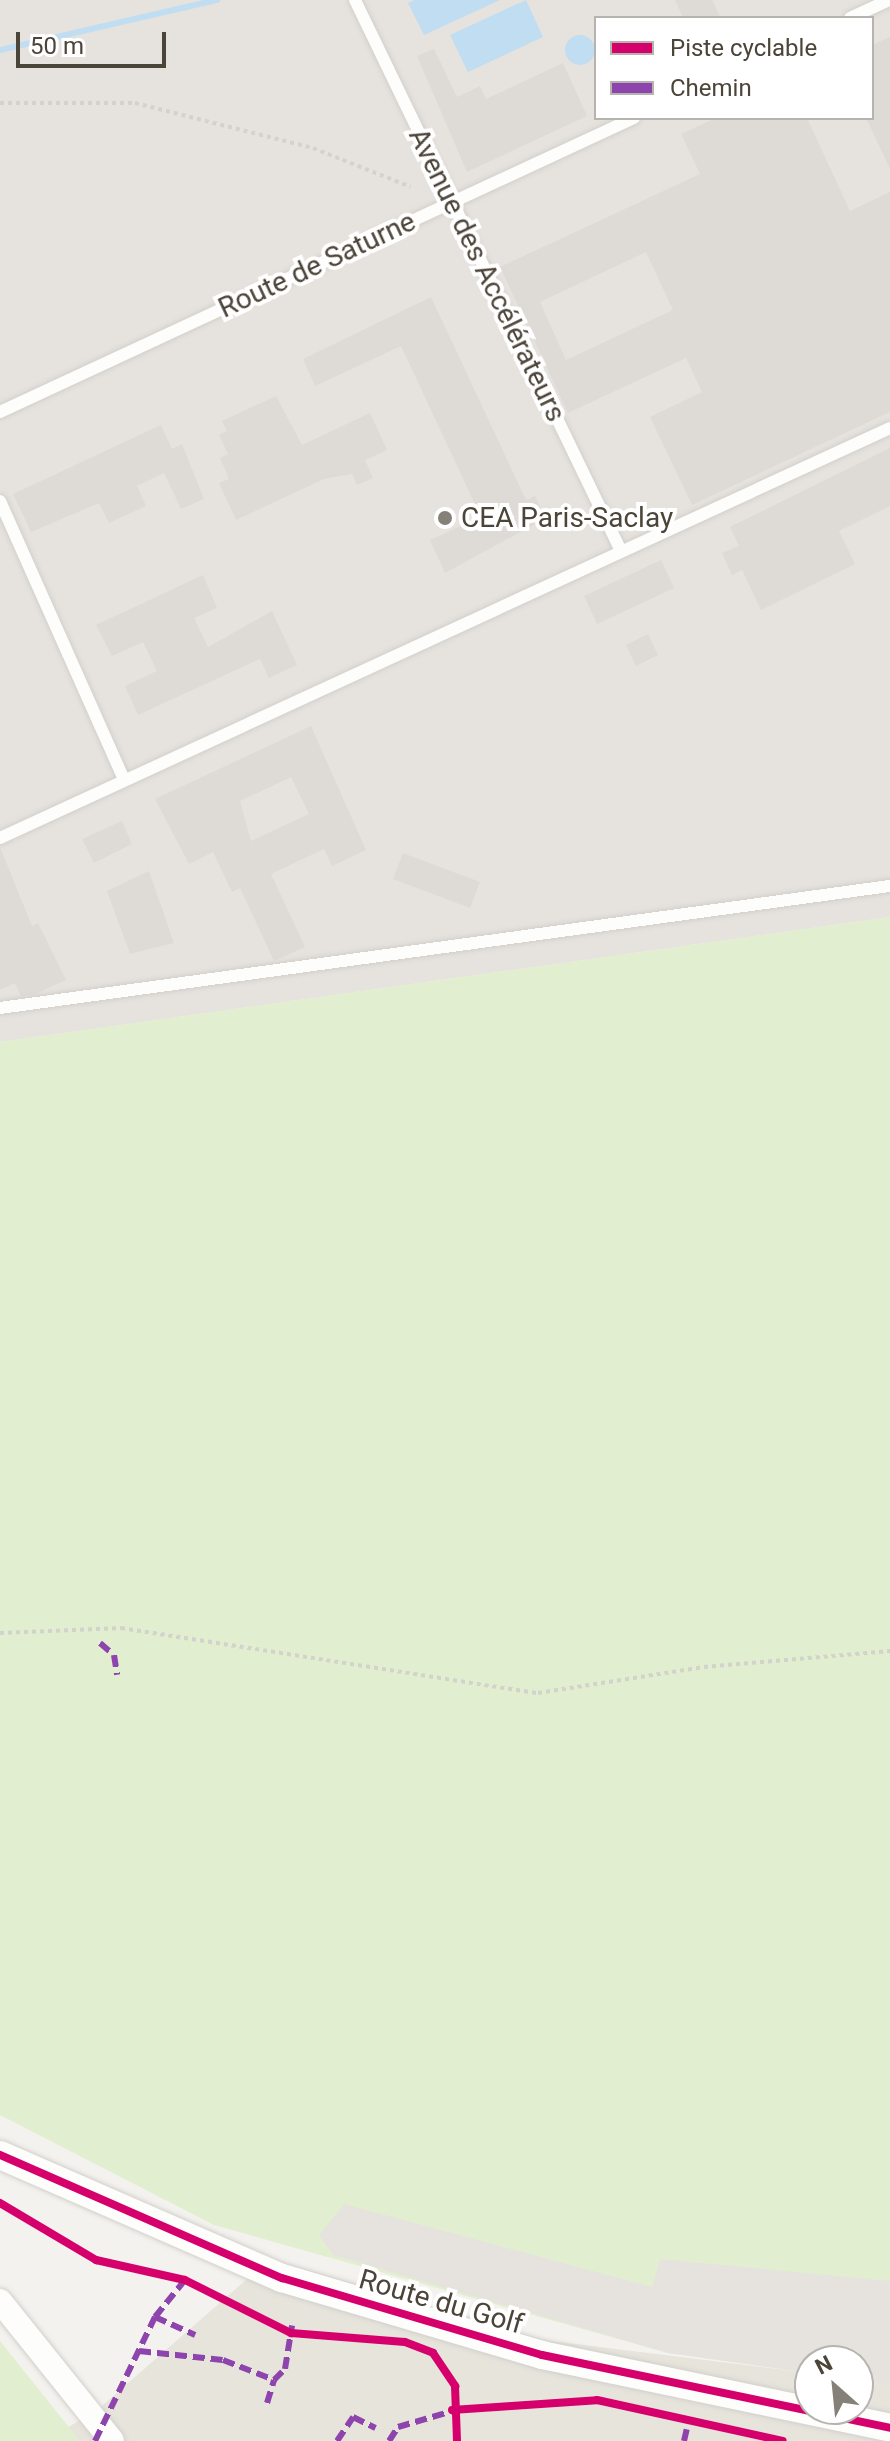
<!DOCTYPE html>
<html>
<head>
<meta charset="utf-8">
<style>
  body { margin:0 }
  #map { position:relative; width:890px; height:2441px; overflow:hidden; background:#f4f2ee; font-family:Roboto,sans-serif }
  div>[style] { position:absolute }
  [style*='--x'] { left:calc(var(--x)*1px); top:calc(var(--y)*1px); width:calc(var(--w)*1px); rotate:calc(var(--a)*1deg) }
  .residential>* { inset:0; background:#e7e4dc }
  .industrial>* { inset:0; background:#e6e2de }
  .green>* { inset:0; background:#e1eecf }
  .parking>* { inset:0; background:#e6e3df }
  .water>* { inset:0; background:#c0ddf1 }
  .round { border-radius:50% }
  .stream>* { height:6px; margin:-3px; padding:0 3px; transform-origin:3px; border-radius:3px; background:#c0ddf1 }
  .building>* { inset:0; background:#dedbd6 }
  .path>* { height:4px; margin-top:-2px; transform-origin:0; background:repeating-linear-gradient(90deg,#d3d2cc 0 4px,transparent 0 8px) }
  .roads { filter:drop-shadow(0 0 2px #d2d0cb) drop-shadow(0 0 2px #d2d0cb) }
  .service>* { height:12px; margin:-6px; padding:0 6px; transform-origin:6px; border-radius:6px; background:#fdfdfc }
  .minor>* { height:24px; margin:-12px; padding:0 12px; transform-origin:12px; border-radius:12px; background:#fdfdfc }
  .tertiary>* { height:28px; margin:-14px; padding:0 14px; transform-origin:14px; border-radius:14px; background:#fdfdfc }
  .quiet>* { height:6px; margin-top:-3px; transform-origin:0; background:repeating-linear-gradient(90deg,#8e44ad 0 12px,transparent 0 18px) }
  .cycleway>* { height:8px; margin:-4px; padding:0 4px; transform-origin:4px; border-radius:4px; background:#d6006c }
  .dots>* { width:22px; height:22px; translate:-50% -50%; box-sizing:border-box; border:4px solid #fff; border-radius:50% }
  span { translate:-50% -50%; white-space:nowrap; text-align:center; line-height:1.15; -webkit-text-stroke:8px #fff; paint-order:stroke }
  .street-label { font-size:28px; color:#4b4439 }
  .poi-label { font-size:28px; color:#4b4439 }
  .left { translate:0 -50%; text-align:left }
  .legend { position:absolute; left:594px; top:16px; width:280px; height:104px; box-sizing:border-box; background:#fff; border:2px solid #b7b4b0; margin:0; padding:10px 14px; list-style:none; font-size:24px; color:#4b4439 }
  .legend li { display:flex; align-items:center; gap:16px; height:40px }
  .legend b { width:40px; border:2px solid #b7b4b0 }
  .north { position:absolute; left:794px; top:2345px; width:80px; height:80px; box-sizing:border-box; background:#fff; border:2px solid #b7b4b0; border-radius:50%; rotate:333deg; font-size:22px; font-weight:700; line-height:32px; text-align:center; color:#4b4439 }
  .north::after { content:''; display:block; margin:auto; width:28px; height:36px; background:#868178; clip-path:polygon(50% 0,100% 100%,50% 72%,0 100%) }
  .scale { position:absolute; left:16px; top:32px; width:150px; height:36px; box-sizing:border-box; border:4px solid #4b4439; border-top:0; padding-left:10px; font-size:24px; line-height:28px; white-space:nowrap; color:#4b4439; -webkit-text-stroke:6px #fff; paint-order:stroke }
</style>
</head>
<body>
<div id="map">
  <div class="residential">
    <i style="clip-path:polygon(270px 2259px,543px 2340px,810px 2373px,810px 2409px,858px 2409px,858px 2378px,890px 2382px,890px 2441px,44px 2441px,96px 2411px)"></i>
  </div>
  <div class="industrial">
    <i style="clip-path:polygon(evenodd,0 0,890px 0,890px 917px,0 1042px,0 0,596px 18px,872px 18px,872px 118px,596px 118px,596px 18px)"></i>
  </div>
  <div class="green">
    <i style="clip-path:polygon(890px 917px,890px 2385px,858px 2380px,858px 2361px,810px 2361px,810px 2373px,668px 2353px,214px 2225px,0 2115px,0 1042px)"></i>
    <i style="clip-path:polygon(0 2341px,80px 2441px,0 2441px)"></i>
  </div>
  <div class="parking">
    <i style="clip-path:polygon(344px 2204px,652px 2287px,660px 2259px,890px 2281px,890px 2385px,858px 2380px,858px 2361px,810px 2361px,810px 2373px,668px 2353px,333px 2255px,319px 2235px)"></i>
  </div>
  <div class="water">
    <i style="clip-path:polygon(415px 0,500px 0,424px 35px,408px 3px)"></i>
    <i style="clip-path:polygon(526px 0,543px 37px,468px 72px,450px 35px)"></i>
    <i class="round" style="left:565px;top:35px;width:30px;height:30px"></i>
  </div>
  <div class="stream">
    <i style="--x:0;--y:50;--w:223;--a:-13"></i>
  </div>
  <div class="building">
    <i style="clip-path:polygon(675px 0,712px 0,721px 18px,683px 18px)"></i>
    <i style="clip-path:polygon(890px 37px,890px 169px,866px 118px,872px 118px,872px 45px)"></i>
    <i style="clip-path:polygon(434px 49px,457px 97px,480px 86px,486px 99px,563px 63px,587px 116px,467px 172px,417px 56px)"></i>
    <i style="clip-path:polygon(evenodd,716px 118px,807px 118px,850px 211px,890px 192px,890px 412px,692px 505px,650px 417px,702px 392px,686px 358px,568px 413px,500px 267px,700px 174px,681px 134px,716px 118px,646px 252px,673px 310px,566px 360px,540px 302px,646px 252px)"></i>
    <i style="clip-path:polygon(431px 297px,526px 500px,535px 496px,546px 518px,445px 573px,430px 540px,481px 517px,401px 346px,315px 386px,303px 359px)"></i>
    <i style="clip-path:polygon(276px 396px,302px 445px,370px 413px,387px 450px,365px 460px,373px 478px,357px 485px,352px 474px,324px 479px,236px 520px,219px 483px,229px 479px,220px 458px,228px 454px,219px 435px,227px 431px,222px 421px)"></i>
    <i style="clip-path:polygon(161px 425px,172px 449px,182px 444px,204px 499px,181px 509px,164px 473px,137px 486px,146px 506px,109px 523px,99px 503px,31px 532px,13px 494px)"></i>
    <i style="clip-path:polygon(890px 448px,890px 506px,839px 531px,855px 564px,761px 610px,742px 570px,732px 575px,722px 553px,739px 546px,730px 527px)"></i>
    <i style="clip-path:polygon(661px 560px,674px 588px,597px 624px,584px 596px)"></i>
    <i style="clip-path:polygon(203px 575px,217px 608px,194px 618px,208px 647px,272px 611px,297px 665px,269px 678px,260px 659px,138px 715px,125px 686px,157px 671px,143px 642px,112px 656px,96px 625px)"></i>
    <i style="clip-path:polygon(648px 634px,658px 655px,636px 666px,626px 645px)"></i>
    <i style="clip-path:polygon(evenodd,311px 726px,366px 850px,332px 866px,324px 849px,271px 874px,305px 947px,274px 961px,240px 888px,232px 892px,213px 852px,189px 864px,155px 799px,311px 726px,291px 777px,309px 814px,251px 841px,240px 801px,291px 777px)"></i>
    <i style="clip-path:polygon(122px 821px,132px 844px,94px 863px,82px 839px)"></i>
    <i style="clip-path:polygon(0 847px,32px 926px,38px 923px,66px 980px,35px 994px,21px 996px,15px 983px,0 990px)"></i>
    <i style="clip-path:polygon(403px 853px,480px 882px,470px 908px,393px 879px)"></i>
    <i style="clip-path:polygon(149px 871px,174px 943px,130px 954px,107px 891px)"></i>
  </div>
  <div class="path">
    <i style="--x:0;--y:103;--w:135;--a:0"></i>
    <i style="--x:135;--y:103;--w:184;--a:14.2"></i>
    <i style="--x:313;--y:148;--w:105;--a:21.7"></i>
    <i style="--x:0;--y:1633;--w:121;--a:-2.4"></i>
    <i style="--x:121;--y:1628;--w:422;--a:8.9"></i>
    <i style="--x:538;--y:1693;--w:168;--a:-8.9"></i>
    <i style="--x:704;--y:1667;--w:187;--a:-4.9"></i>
  </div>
  <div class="roads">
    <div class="service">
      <i style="--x:355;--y:0;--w:610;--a:64.23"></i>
      <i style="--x:850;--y:18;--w:43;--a:-24.8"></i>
      <i style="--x:0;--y:412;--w:699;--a:-24.88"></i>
      <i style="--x:0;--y:501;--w:302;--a:66"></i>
      <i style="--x:0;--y:838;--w:980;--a:-24.73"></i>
      <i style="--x:0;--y:1008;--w:898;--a:-7.81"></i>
    </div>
    <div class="minor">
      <i style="--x:0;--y:2301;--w:179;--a:51.3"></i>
    </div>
    <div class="tertiary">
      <i style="--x:0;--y:2155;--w:308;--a:23.6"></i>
      <i style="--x:282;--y:2278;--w:271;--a:16.5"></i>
      <i style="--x:542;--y:2355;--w:356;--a:11.8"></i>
    </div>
  </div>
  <div class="quiet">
    <i style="--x:100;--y:1643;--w:18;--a:41"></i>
    <i style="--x:114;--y:1655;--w:20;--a:81"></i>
    <i style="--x:155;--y:2317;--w:44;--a:24.2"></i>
    <i style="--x:139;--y:2351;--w:84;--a:6.1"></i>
    <i style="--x:223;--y:2360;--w:55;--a:21.4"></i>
    <i style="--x:274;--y:2380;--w:16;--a:-45"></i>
    <i style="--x:285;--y:2369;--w:44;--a:-80.8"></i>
    <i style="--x:267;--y:2403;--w:24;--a:-73"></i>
    <i style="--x:95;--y:2441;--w:138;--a:-64.2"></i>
    <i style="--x:155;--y:2317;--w:48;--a:-51"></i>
    <i style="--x:337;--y:2441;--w:29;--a:-56"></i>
    <i style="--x:353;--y:2417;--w:25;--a:26"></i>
    <i style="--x:389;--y:2441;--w:17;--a:-57"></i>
    <i style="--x:398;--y:2427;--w:60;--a:-16.3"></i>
    <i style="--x:684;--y:2441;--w:18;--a:-77"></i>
  </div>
  <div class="cycleway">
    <i style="--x:0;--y:2155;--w:308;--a:23.6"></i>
    <i style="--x:282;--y:2278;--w:271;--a:16.5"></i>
    <i style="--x:542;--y:2355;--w:356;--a:11.8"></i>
    <i style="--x:0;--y:2203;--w:112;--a:30.7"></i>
    <i style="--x:96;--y:2260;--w:91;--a:12.7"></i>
    <i style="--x:185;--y:2280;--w:119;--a:26.6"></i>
    <i style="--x:291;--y:2333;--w:114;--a:4.5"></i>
    <i style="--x:405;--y:2342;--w:30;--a:21"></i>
    <i style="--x:433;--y:2353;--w:40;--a:56"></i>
    <i style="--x:455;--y:2386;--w:55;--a:87.9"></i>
    <i style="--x:452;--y:2410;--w:145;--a:-3.9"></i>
    <i style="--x:597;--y:2400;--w:190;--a:12.4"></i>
  </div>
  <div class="dots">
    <i style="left:445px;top:518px;background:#868178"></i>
  </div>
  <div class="street-label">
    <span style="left:317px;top:265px;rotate:-25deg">Route de Saturne</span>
    <span style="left:487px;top:275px;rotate:64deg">Avenue des Accélérateurs</span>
    <span style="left:441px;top:2302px;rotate:16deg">Route du Golf</span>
  </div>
  <div class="poi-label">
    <span class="left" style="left:461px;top:518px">CEA Paris-Saclay</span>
  </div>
  <ul class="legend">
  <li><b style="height:10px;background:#d6006c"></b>Piste cyclable</li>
  <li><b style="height:10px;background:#8e44ad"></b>Chemin</li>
  </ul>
  <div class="north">N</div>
  <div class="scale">50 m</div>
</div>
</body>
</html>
